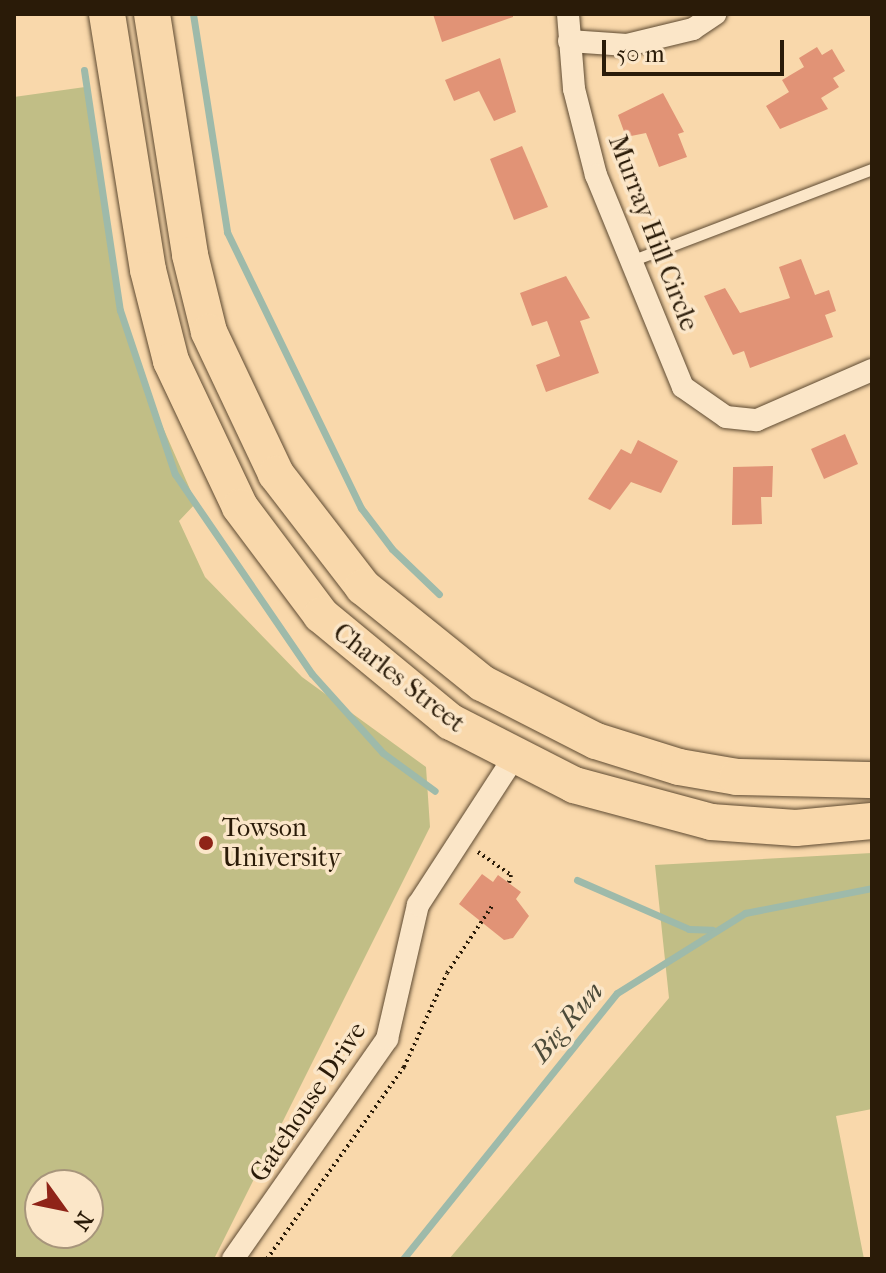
<!DOCTYPE html>
<html>
<head>
<meta charset="utf-8">
<style>
  body { margin:0 }
  #map { position:relative; width:886px; height:1273px; overflow:hidden; background:#f9d8ab; font-family:"IM FELL French Canon",serif }
  div>[style] { position:absolute }
  [style*='--x'] { left:calc(var(--x)*1px); top:calc(var(--y)*1px); width:calc(var(--w)*1px); rotate:calc(var(--a)*1deg) }
  .green>* { inset:0; background:#c1be86 }
  .stream>* { height:7px; margin:-3.5px; padding:0 3.5px; transform-origin:3.5px; border-radius:3.5px; background:#9ebaaa }
  .building>* { inset:0; background:#e19376 }
  .path>* { height:4px; margin-top:-2px; transform-origin:0; background:repeating-linear-gradient(90deg,#2a1b08 0 2px,transparent 0 6px) }
  .roads { filter:drop-shadow(0 0 2px #5e4a31) drop-shadow(0 0 2px #5e4a31) }
  .lane>* { height:11px; margin:-5.5px; padding:0 5.5px; transform-origin:5.5px; border-radius:5.5px; background:#fbe6c8 }
  .street>* { height:22px; margin:-11px; padding:0 11px; transform-origin:11px; border-radius:11px; background:#fbe6c8 }
  .primary>* { height:36px; margin:-18px; padding:0 18px; transform-origin:18px; border-radius:18px; background:#f9d8ab }
  .dots>* { width:22px; height:22px; translate:-50% -50%; box-sizing:border-box; border:4px solid #fbe6c8; border-radius:50% }
  span { translate:-50% -50%; white-space:nowrap; text-align:center; line-height:1.15; -webkit-text-stroke:7px #fbe6c8; paint-order:stroke }
  .street-label { font-size:26px; color:#2a1b08 }
  .poi-label { font-size:26px; color:#2a1b08 }
  .left { translate:0 -50%; text-align:left }
  .water-label { font-size:28px; color:#4d4b39; font-style:italic }
  .frame { position:absolute; inset:0; border:16px solid #2a1b08; pointer-events:none }
  .north { position:absolute; left:24px; top:1169px; width:80px; height:80px; box-sizing:border-box; background:#fbe6c8; border:2px solid #a7957b; border-radius:50%; rotate:123deg; font-size:22px; font-weight:700; line-height:32px; text-align:center; color:#2a1b08 }
  .north::after { content:''; display:block; margin:auto; width:28px; height:36px; background:#8f2418; clip-path:polygon(50% 0,100% 100%,50% 72%,0 100%) }
  .scale { position:absolute; left:602px; top:40px; width:182px; height:36px; box-sizing:border-box; border:4px solid #2a1b08; border-top:0; padding-left:10px; font-size:24px; line-height:28px; white-space:nowrap; color:#2a1b08; -webkit-text-stroke:6px #fbe6c8; paint-order:stroke }
</style>
</head>
<body>
<div id="map">
  <div class="green">
    <i style="clip-path:polygon(evenodd,85px 87px,119px 298px,137px 368px,196px 503px,179px 521px,205px 577px,302px 677px,426px 767px,430px 827px,214px 1259px,14px 1259px,14px 97px,85px 87px,40px 1185px,88px 1185px,88px 1233px,40px 1233px,40px 1185px)"></i>
    <i style="clip-path:polygon(872px 853px,872px 1109px,836px 1116px,864px 1259px,449px 1259px,669px 998px,655px 865px)"></i>
  </div>
  <div class="stream">
    <i style="--x:193;--y:14;--w:221;--a:81.1"></i>
    <i style="--x:227;--y:232;--w:307;--a:64.1"></i>
    <i style="--x:361;--y:508;--w:51;--a:52.9"></i>
    <i style="--x:392;--y:549;--w:65;--a:43.8"></i>
    <i style="--x:84;--y:70;--w:243;--a:81.5"></i>
    <i style="--x:120;--y:310;--w:173;--a:71.5"></i>
    <i style="--x:175;--y:474;--w:242;--a:55.6"></i>
    <i style="--x:312;--y:674;--w:106;--a:48.1"></i>
    <i style="--x:383;--y:753;--w:64;--a:36.2"></i>
    <i style="--x:577;--y:880;--w:122;--a:23.6"></i>
    <i style="--x:689;--y:929;--w:23;--a:2"></i>
    <i style="--x:403;--y:1259;--w:341;--a:-51.2"></i>
    <i style="--x:617;--y:993;--w:151;--a:-32"></i>
    <i style="--x:745;--y:913;--w:129;--a:-11.1"></i>
  </div>
  <div class="building">
    <i style="clip-path:polygon(433px 14px,513px 14px,513px 17px,442px 42px)"></i>
    <i style="clip-path:polygon(817px 47px,822px 55px,832px 49px,845px 71px,833px 78px,839px 87px,821px 98px,828px 109px,780px 129px,766px 106px,789px 92px,782px 80px,804px 67px,799px 58px)"></i>
    <i style="clip-path:polygon(500px 58px,516px 112px,494px 121px,479px 91px,454px 101px,445px 80px)"></i>
    <i style="clip-path:polygon(663px 93px,684px 132px,678px 134px,687px 157px,659px 167px,646px 133px,626px 137px,618px 115px)"></i>
    <i style="clip-path:polygon(522px 146px,548px 207px,514px 220px,490px 159px)"></i>
    <i style="clip-path:polygon(801px 259px,815px 295px,829px 290px,836px 311px,825px 315px,833px 337px,750px 368px,744px 351px,733px 355px,704px 296px,725px 288px,740px 313px,790px 298px,779px 267px)"></i>
    <i style="clip-path:polygon(566px 276px,590px 318px,580px 321px,599px 373px,546px 392px,536px 365px,560px 356px,547px 321px,532px 326px,520px 293px)"></i>
    <i style="clip-path:polygon(845px 434px,858px 464px,824px 479px,811px 449px)"></i>
    <i style="clip-path:polygon(638px 440px,678px 461px,661px 493px,631px 482px,610px 510px,588px 499px,621px 449px,631px 454px)"></i>
    <i style="clip-path:polygon(773px 466px,772px 497px,761px 497px,762px 524px,732px 525px,733px 467px)"></i>
    <i style="clip-path:polygon(482px 874px,493px 882px,498px 875px,521px 892px,516px 899px,529px 916px,513px 938px,504px 940px,459px 904px)"></i>
  </div>
  <div class="path">
    <i style="--x:478;--y:852;--w:40;--a:34.9"></i>
    <i style="--x:511;--y:875;--w:8;--a:104"></i>
    <i style="--x:267;--y:1259;--w:236;--a:-54.5"></i>
    <i style="--x:404;--y:1067;--w:103;--a:-65.4"></i>
    <i style="--x:447;--y:973;--w:81;--a:-56.1"></i>
  </div>
  <div class="roads">
    <div class="lane">
      <i style="--x:631;--y:261;--w:258;--a:-20.9"></i>
    </div>
    <div class="street">
      <i style="--x:568;--y:14;--w:75;--a:85.4"></i>
      <i style="--x:574;--y:89;--w:89;--a:75.7"></i>
      <i style="--x:596;--y:175;--w:229;--a:67.7"></i>
      <i style="--x:683;--y:387;--w:52;--a:34.9"></i>
      <i style="--x:726;--y:417;--w:31;--a:6"></i>
      <i style="--x:757;--y:420;--w:125;--a:-23.5"></i>
      <i style="--x:569;--y:41;--w:58;--a:3.9"></i>
      <i style="--x:627;--y:45;--w:68;--a:-13.6"></i>
      <i style="--x:693;--y:29;--w:27;--a:-34"></i>
      <i style="--x:233;--y:1259;--w:269;--a:-55"></i>
      <i style="--x:387;--y:1039;--w:138;--a:-77"></i>
      <i style="--x:418;--y:905;--w:176;--a:-57"></i>
    </div>
    <div class="primary">
      <i style="--x:107;--y:14;--w:259;--a:80.9"></i>
      <i style="--x:148;--y:270;--w:94;--a:75.8"></i>
      <i style="--x:171;--y:361;--w:161;--a:64.7"></i>
      <i style="--x:240;--y:507;--w:135;--a:53.1"></i>
      <i style="--x:321;--y:615;--w:168;--a:39.5"></i>
      <i style="--x:451;--y:722;--w:138;--a:27.1"></i>
      <i style="--x:574;--y:785;--w:142;--a:15.1"></i>
      <i style="--x:711;--y:822;--w:85;--a:4"></i>
      <i style="--x:796;--y:828;--w:76;--a:-5.3"></i>
      <i style="--x:152;--y:14;--w:244;--a:81"></i>
      <i style="--x:190;--y:255;--w:79;--a:76.1"></i>
      <i style="--x:209;--y:332;--w:157;--a:64.7"></i>
      <i style="--x:276;--y:474;--w:143;--a:52.4"></i>
      <i style="--x:363;--y:587;--w:153;--a:38.9"></i>
      <i style="--x:482;--y:683;--w:128;--a:27"></i>
      <i style="--x:596;--y:741;--w:87;--a:17.4"></i>
      <i style="--x:679;--y:767;--w:59;--a:9.8"></i>
      <i style="--x:737;--y:777;--w:135;--a:1.3"></i>
    </div>
  </div>
  <div class="dots">
    <i style="left:206px;top:843px;background:#8f2418"></i>
  </div>
  <div class="street-label">
    <span style="left:653px;top:233px;rotate:69deg">Murray Hill Circle</span>
    <span style="left:399px;top:678px;rotate:38deg">Charles Street</span>
    <span style="left:308px;top:1102px;rotate:-56deg">Gatehouse Drive</span>
  </div>
  <div class="poi-label">
    <span class="left" style="left:222px;top:843px">Towson<br>University</span>
  </div>
  <div class="water-label">
    <span style="left:567px;top:1022px;rotate:-50deg">Big Run</span>
  </div>
  <div class="frame"></div>
  <div class="north">N</div>
  <div class="scale">50 m</div>
</div>
</body>
</html>
